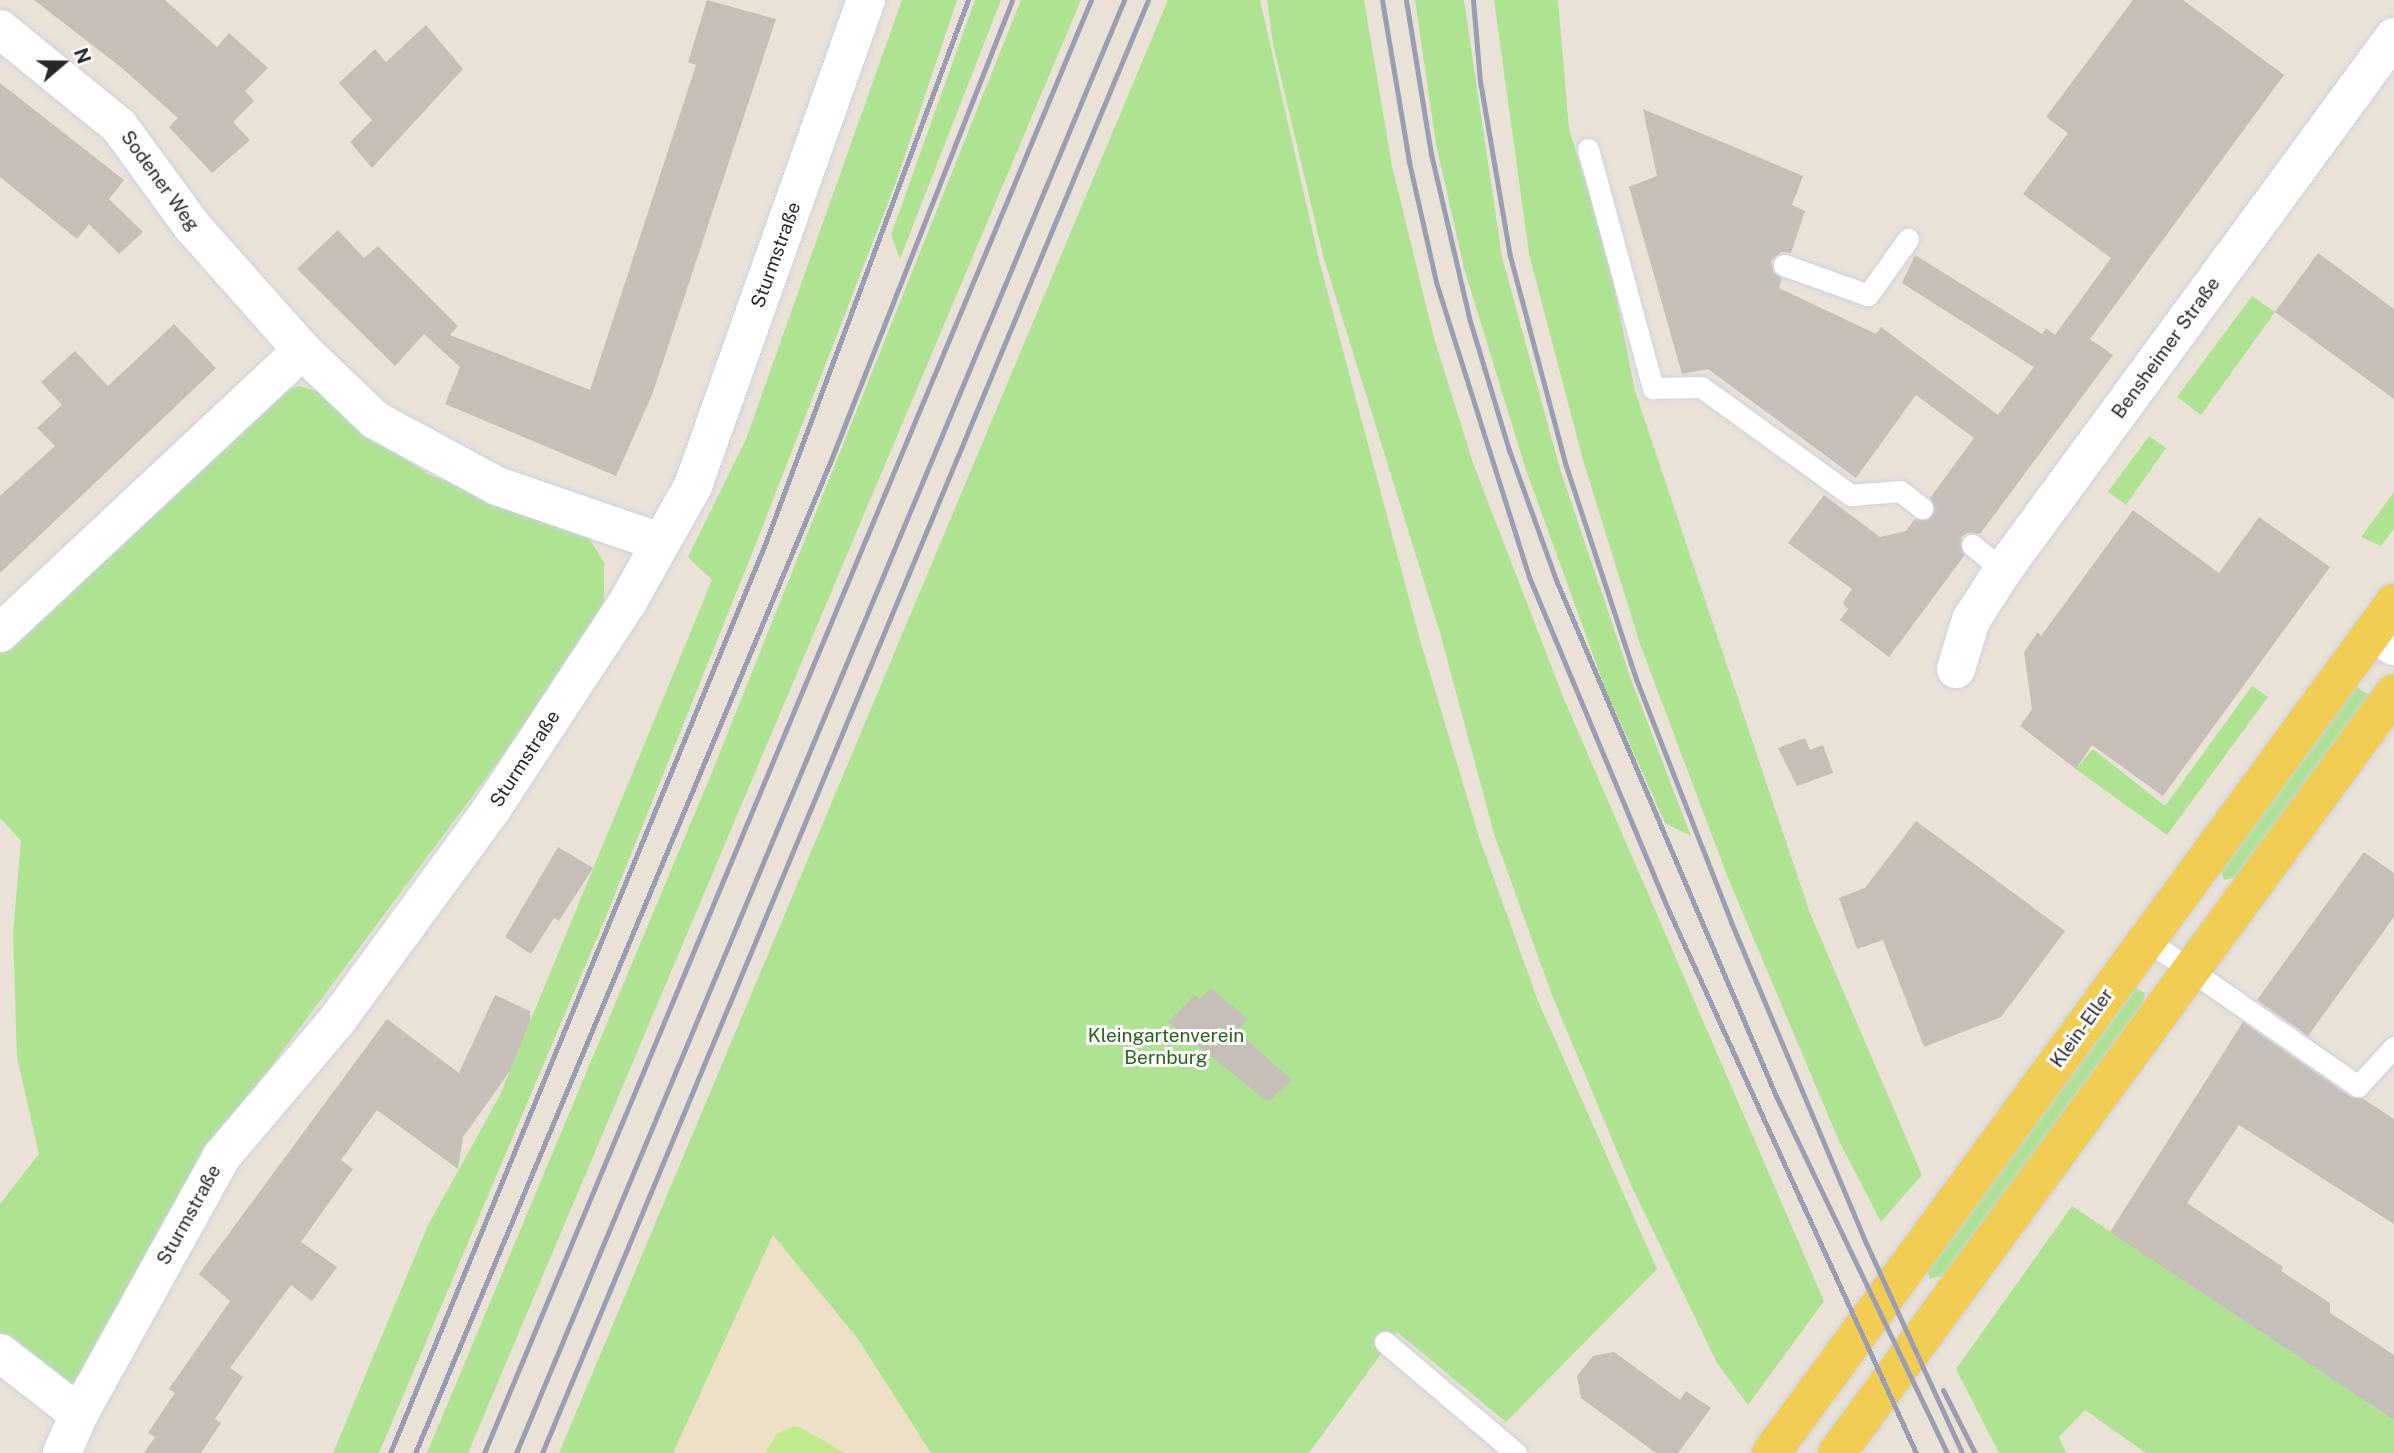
<!DOCTYPE html>
<html>
<head>
<meta charset="utf-8">
<style>
  body { margin:0 }
  #map { position:relative; width:2394px; height:1453px; overflow:hidden; background:#eae2d7; font-family:"Public Sans",sans-serif }
  div>[style] { position:absolute }
  [style*='--x'] { left:calc(var(--x)*1px); top:calc(var(--y)*1px); width:calc(var(--w)*1px); rotate:calc(var(--a)*1deg) }
  .education>* { inset:0; background:#ede0c6 }
  .green>* { inset:0; background:#aee392 }
  .pitch>* { inset:0; background:#c3ea8d }
  .building>* { inset:0; background:#c5bfb8 }
  .roads { filter:drop-shadow(0 0 2px #cdd1e1) drop-shadow(0 0 2px #cdd1e1) }
  .service>* { height:21px; margin:-10.5px; padding:0 10.5px; transform-origin:10.5px; border-radius:10.5px; background:#fff }
  .minor>* { height:38px; margin:-19px; padding:0 19px; transform-origin:19px; border-radius:19px; background:#fff }
  .primary>* { height:38px; margin:-19px; padding:0 19px; transform-origin:19px; border-radius:19px; background:#f2cd54 }
  .rail>* { height:5px; margin:-2.5px; padding:0 2.5px; transform-origin:2.5px; border-radius:2.5px; background:#9b9eb2 }
  span { translate:-50% -50%; white-space:nowrap; text-align:center; line-height:1.15; -webkit-text-stroke:6px #fff; paint-order:stroke }
  .street-label { font-size:19px; color:#272727 }
  .park-label { font-size:19px; color:#276318 }
  .north { position:absolute; left:28px; top:28px; width:70px; height:70px; -webkit-text-stroke:5px #fff; paint-order:stroke; rotate:70deg; font-size:19px; font-weight:700; line-height:28px; text-align:center; color:#272727 }
  .north::after { content:''; display:block; margin:auto; width:24px; height:32px; background:#272727; clip-path:polygon(50% 0,100% 100%,50% 72%,0 100%) }
</style>
</head>
<body>
<div id="map">
  <div class="education">
    <i style="clip-path:polygon(739px 1118px,962px 1453px,601px 1453px)"></i>
  </div>
  <div class="green">
    <i style="clip-path:polygon(902px 0,957px 0,895px 185px,757px 541px,605px 919px,379px 1453px,333px 1453px,428px 1225px,499px 1097px,712px 580px,688px 557px,746px 439px)"></i>
    <i style="clip-path:polygon(975px 0,1001px 0,900px 259px,891px 235px)"></i>
    <i style="clip-path:polygon(1021px 0,1081px 0,468px 1453px,427px 1453px,710px 777px)"></i>
    <i style="clip-path:polygon(1168px 0,1260px 0,1319px 260px,1420px 640px,1479px 837px,1538px 1001px,1657px 1269px,1506px 1422px,1397px 1332px,1309px 1453px,931px 1453px,858px 1339px,773px 1235px,673px 1453px,559px 1453px)"></i>
    <i style="clip-path:polygon(1267px 0,1364px 0,1392px 166px,1434px 338px,1473px 463px,1564px 699px,1824px 1301px,1748px 1405px,1717px 1363px,1631px 1185px,1552px 995px,1495px 837px,1440px 633px,1324px 259px,1273px 44px)"></i>
    <i style="clip-path:polygon(1415px 0,1464px 0,1502px 257px,1560px 469px,1632px 682px,1691px 836px,1665px 823px,1605px 688px,1525px 467px,1464px 268px,1436px 144px)"></i>
    <i style="clip-path:polygon(1494px 0,1558px 0,1569px 129px,1606px 246px,1635px 391px,1810px 913px,1922px 1175px,1881px 1222px,1839px 1141px,1728px 878px,1640px 644px,1583px 460px,1529px 254px)"></i>
    <i style="clip-path:polygon(2252px 296px,2275px 312px,2201px 415px,2177px 397px)"></i>
    <i style="clip-path:polygon(299px 386px,323px 393px,368px 434px,428px 474px,588px 537px,604px 562px,604px 611px,591px 637px,205px 1155px,79px 1380px,70px 1384px,0 1338px,0 1204px,39px 1154px,17px 1057px,13px 933px,21px 841px,0 818px,0 652px,275px 393px)"></i>
    <i style="clip-path:polygon(2149px 436px,2166px 448px,2126px 505px,2108px 492px)"></i>
    <i style="clip-path:polygon(2394px 492px,2394px 529px,2381px 546px,2361px 537px)"></i>
    <i style="clip-path:polygon(2252px 686px,2268px 697px,2167px 835px,2076px 769px,2093px 749px,2165px 806px)"></i>
    <i style="clip-path:polygon(2355px 686px,2369px 695px,2236px 877px,2224px 880px,2221px 870px)"></i>
    <i style="clip-path:polygon(2136px 988px,2145px 993px,2143px 1002px,1945px 1275px,1930px 1279px,1927px 1272px)"></i>
    <i style="clip-path:polygon(2072px 1206px,2394px 1420px,2394px 1453px,2146px 1453px,2085px 1410px,2059px 1437px,2066px 1453px,1999px 1453px,1956px 1369px)"></i>
  </div>
  <div class="pitch">
    <i style="clip-path:polygon(795px 1426px,801px 1428px,845px 1453px,765px 1453px,777px 1433px)"></i>
  </div>
  <div class="building">
    <i style="clip-path:polygon(34px 0,165px 0,217px 47px,229px 33px,268px 68px,245px 91px,254px 101px,233px 122px,250px 140px,212px 173px,169px 127px,178px 118px,122px 68px)"></i>
    <i style="clip-path:polygon(707px 0,776px 19px,652px 395px,616px 476px,445px 404px,460px 367px,424px 334px,395px 366px,297px 269px,338px 230px,364px 258px,378px 246px,458px 326px,450px 335px,590px 390px,696px 65px,688px 62px)"></i>
    <i style="clip-path:polygon(2133px 0,2183px 0,2284px 75px,2090px 339px,2113px 355px,1980px 534px,1968px 533px,1961px 537px,1964px 556px,1889px 657px,1840px 620px,1848px 609px,1843px 603px,1852px 589px,1788px 543px,1824px 495px,1880px 537px,1906px 531px,1915px 519px,1928px 520px,1935px 509px,1930px 498px,1974px 438px,1916px 395px,1856px 478px,1708px 369px,1682px 374px,1629px 187px,1657px 176px,1643px 109px,1803px 176px,1792px 205px,1805px 211px,1791px 253px,1781px 252px,1771px 261px,1774px 273px,1782px 278px,1779px 288px,1876px 334px,1881px 327px,1998px 415px,2034px 367px,1902px 283px,1915px 255px,2042px 334px,2046px 328px,2055px 335px,2111px 258px,2023px 194px,2068px 133px,2046px 117px)"></i>
    <i style="clip-path:polygon(426px 25px,463px 69px,372px 168px,350px 142px,372px 120px,339px 83px,375px 49px,386px 62px)"></i>
    <i style="clip-path:polygon(0 83px,124px 180px,109px 199px,143px 232px,119px 254px,89px 224px,77px 239px,0 177px)"></i>
    <i style="clip-path:polygon(2318px 253px,2394px 309px,2394px 399px,2275px 312px)"></i>
    <i style="clip-path:polygon(174px 324px,216px 368px,0 573px,0 496px,55px 446px,37px 428px,62px 405px,41px 382px,75px 351px,108px 386px)"></i>
    <i style="clip-path:polygon(2133px 510px,2219px 573px,2259px 517px,2330px 567px,2163px 796px,2092px 745px,2076px 769px,2020px 726px,2032px 709px,2024px 652px,2038px 632px,2041px 636px)"></i>
    <i style="clip-path:polygon(1805px 738px,1810px 750px,1823px 745px,1833px 773px,1797px 786px,1778px 748px)"></i>
    <i style="clip-path:polygon(1916px 821px,2065px 931px,2001px 1017px,1924px 1047px,1883px 940px,1857px 949px,1839px 898px,1865px 888px)"></i>
    <i style="clip-path:polygon(558px 847px,593px 868px,559px 921px,554px 918px,531px 954px,505px 937px)"></i>
    <i style="clip-path:polygon(2364px 852px,2394px 873px,2394px 917px,2308px 1036px,2257px 1000px)"></i>
    <i style="clip-path:polygon(1211px 988px,1248px 1019px,1237px 1031px,1292px 1080px,1268px 1102px,1168px 1022px,1195px 995px,1200px 999px)"></i>
    <i style="clip-path:polygon(495px 995px,530px 1011px,530px 1022px,510px 1071px,463px 1137px,458px 1169px,377px 1110px,341px 1160px,353px 1169px,301px 1242px,337px 1267px,312px 1301px,291px 1285px,230px 1368px,243px 1377px,215px 1419px,221px 1423px,201px 1453px,144px 1453px,155px 1437px,148px 1433px,175px 1393px,169px 1389px,230px 1301px,199px 1274px,387px 1019px,459px 1073px)"></i>
    <i style="clip-path:polygon(2243px 1022px,2351px 1097px,2362px 1098px,2394px 1119px,2394px 1224px,2239px 1125px,2187px 1203px,2283px 1267px,2281px 1271px,2330px 1303px,2330px 1313px,2394px 1355px,2394px 1420px,2110px 1232px)"></i>
    <i style="clip-path:polygon(1614px 1352px,1680px 1400px,1686px 1391px,1711px 1408px,1678px 1453px,1656px 1453px,1581px 1398px,1577px 1376px,1593px 1356px)"></i>
  </div>
  <div class="roads">
    <div class="service">
      <i style="--x:1588;--y:149;--w:248;--a:74.8"></i>
      <i style="--x:1653;--y:388;--w:48;--a:-1.2"></i>
      <i style="--x:1701;--y:387;--w:185;--a:35.8"></i>
      <i style="--x:1851;--y:495;--w:49;--a:-4.7"></i>
      <i style="--x:1900;--y:491;--w:28;--a:38"></i>
      <i style="--x:1784;--y:265;--w:89;--a:19.7"></i>
      <i style="--x:1868;--y:295;--w:69;--a:-54.5"></i>
      <i style="--x:1972;--y:545;--w:40;--a:39"></i>
      <i style="--x:2147;--y:940;--w:257;--a:34.7"></i>
      <i style="--x:2358;--y:1086;--w:53;--a:-47.3"></i>
      <i style="--x:1385;--y:1342;--w:172;--a:40.3"></i>
    </div>
    <div class="minor">
      <i style="--x:0;--y:29;--w:154;--a:39.2"></i>
      <i style="--x:119;--y:126;--w:124;--a:53.9"></i>
      <i style="--x:192;--y:226;--w:166;--a:48.4"></i>
      <i style="--x:302;--y:350;--w:101;--a:43.8"></i>
      <i style="--x:375;--y:420;--w:139;--a:28.4"></i>
      <i style="--x:497;--y:486;--w:172;--a:19"></i>
      <i style="--x:2373;--y:632;--w:25;--a:34"></i>
      <i style="--x:0;--y:633;--w:414;--a:-43.1"></i>
      <i style="--x:1956;--y:669;--w:51;--a:-73"></i>
      <i style="--x:1971;--y:620;--w:59;--a:-57.4"></i>
      <i style="--x:2003;--y:570;--w:661;--a:-53.74"></i>
      <i style="--x:0;--y:1353;--w:100;--a:37.7"></i>
      <i style="--x:62;--y:1453;--w:43;--a:-66.4"></i>
      <i style="--x:79;--y:1414;--w:295;--a:-61"></i>
      <i style="--x:222;--y:1156;--w:180;--a:-49.7"></i>
      <i style="--x:338;--y:1019;--w:263;--a:-53.8"></i>
      <i style="--x:493;--y:807;--w:244;--a:-56.7"></i>
      <i style="--x:627;--y:603;--w:134;--a:-60.6"></i>
      <i style="--x:693;--y:486;--w:516;--a:-70.41"></i>
    </div>
    <div class="primary">
      <i style="--x:1771;--y:1453;--w:1054;--a:-53.76"></i>
      <i style="--x:1837;--y:1453;--w:942;--a:-53.76"></i>
    </div>
  </div>
  <div class="rail">
    <i style="--x:1382;--y:0;--w:164;--a:80.5"></i>
    <i style="--x:1409;--y:162;--w:123;--a:77.3"></i>
    <i style="--x:1436;--y:282;--w:309;--a:72.5"></i>
    <i style="--x:1529;--y:577;--w:358;--a:67.3"></i>
    <i style="--x:1667;--y:907;--w:600;--a:65.48"></i>
    <i style="--x:1406;--y:0;--w:156;--a:80.8"></i>
    <i style="--x:1431;--y:154;--w:171;--a:76.9"></i>
    <i style="--x:1470;--y:321;--w:135;--a:73.2"></i>
    <i style="--x:1509;--y:450;--w:138;--a:70.1"></i>
    <i style="--x:1556;--y:580;--w:561;--a:66.91"></i>
    <i style="--x:1776;--y:1096;--w:396;--a:64.4"></i>
    <i style="--x:1473;--y:0;--w:81;--a:85.1"></i>
    <i style="--x:1480;--y:81;--w:178;--a:80.3"></i>
    <i style="--x:1510;--y:256;--w:217;--a:75.1"></i>
    <i style="--x:1566;--y:466;--w:224;--a:71.8"></i>
    <i style="--x:1636;--y:679;--w:261;--a:68.6"></i>
    <i style="--x:1731;--y:922;--w:348;--a:67.2"></i>
    <i style="--x:1866;--y:1243;--w:231;--a:65.4"></i>
    <i style="--x:1943;--y:1390;--w:71;--a:63.1"></i>
    <i style="--x:390;--y:1453;--w:983;--a:-67.58"></i>
    <i style="--x:765;--y:544;--w:581;--a:-69.54"></i>
    <i style="--x:415;--y:1453;--w:1077;--a:-67.27"></i>
    <i style="--x:831;--y:460;--w:494;--a:-68.5"></i>
    <i style="--x:484;--y:1453;--w:1575;--a:-67.33"></i>
    <i style="--x:516;--y:1453;--w:1575;--a:-67.29"></i>
    <i style="--x:542;--y:1453;--w:1574;--a:-67.36"></i>
  </div>
  <div class="street-label">
    <span style="left:160px;top:181px;rotate:54deg">Sodener Weg</span>
    <span style="left:776px;top:255px;rotate:-70deg">Sturmstraße</span>
    <span style="left:2166px;top:348px;rotate:-54deg">Bensheimer Straße</span>
    <span style="left:525px;top:759px;rotate:-57deg">Sturmstraße</span>
    <span style="left:2082px;top:1028px;rotate:-54deg">Klein-Eller</span>
    <span style="left:189px;top:1215px;rotate:-61deg">Sturmstraße</span>
  </div>
  <div class="park-label">
    <span style="left:1166px;top:1047px">Kleingartenverein<br>Bernburg</span>
  </div>
  <div class="north">N</div>
</div>
</body>
</html>
